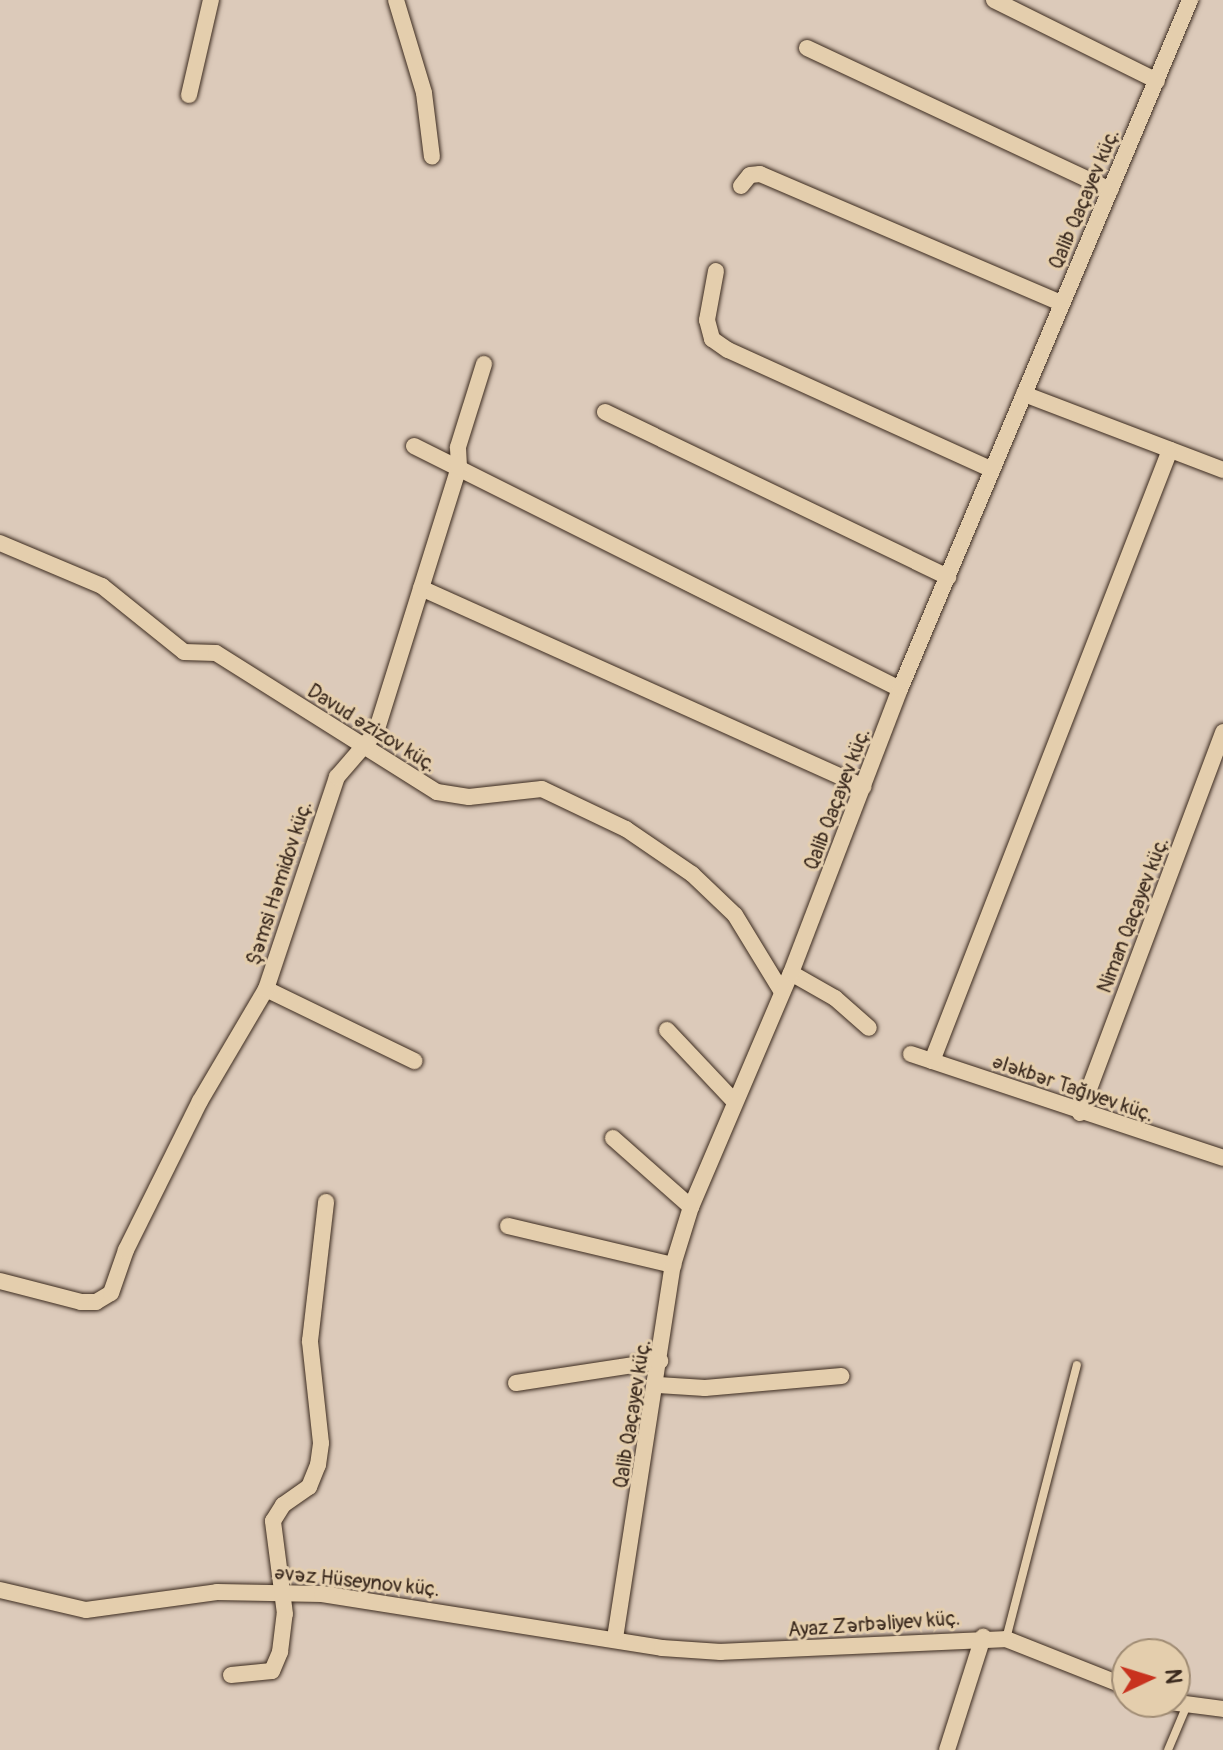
<!DOCTYPE html>
<html>
<head>
<meta charset="utf-8">
<style>
  body { margin:0 }
  #map { position:relative; width:1223px; height:1750px; overflow:hidden; background:#dccaba; font-family:Pangolin,sans-serif }
  div>[style] { position:absolute }
  [style*='--x'] { left:calc(var(--x)*1px); top:calc(var(--y)*1px); width:calc(var(--w)*1px); rotate:calc(var(--a)*1deg) }
  .roads { filter:drop-shadow(0 0 2px #3b2a1e) drop-shadow(0 0 2px #3b2a1e) }
  .lane>* { height:8px; margin:-4px; padding:0 4px; transform-origin:4px; border-radius:4px; background:#e4cead }
  .street>* { height:16px; margin:-8px; padding:0 8px; transform-origin:8px; border-radius:8px; background:#e4cead }
  span { translate:-50% -50%; white-space:nowrap; text-align:center; line-height:1.15; -webkit-text-stroke:6px #e4cead; paint-order:stroke }
  .street-label { font-size:20px; color:#3b2a1e }
  .north { position:absolute; left:1111px; top:1638px; width:80px; height:80px; box-sizing:border-box; background:#e4cead; border:2px solid #a08c74; border-radius:50%; rotate:86deg; font-size:22px; font-weight:700; line-height:32px; text-align:center; color:#3b2a1e }
  .north::after { content:''; display:block; margin:auto; width:28px; height:36px; background:#c8321e; clip-path:polygon(50% 0,100% 100%,50% 72%,0 100%) }
</style>
</head>
<body>
<div id="map">
  <div class="roads">
    <div class="lane">
      <i style="--x:1006;--y:1639;--w:283;--a:-75.5"></i>
      <i style="--x:1168;--y:1750;--w:49;--a:-67.1"></i>
    </div>
    <div class="street">
      <i style="--x:396;--y:0;--w:97;--a:73.2"></i>
      <i style="--x:424;--y:93;--w:64;--a:82.9"></i>
      <i style="--x:994;--y:0;--w:182;--a:26.4"></i>
      <i style="--x:807;--y:48;--w:335;--a:25.1"></i>
      <i style="--x:189;--y:95;--w:98;--a:-77"></i>
      <i style="--x:741;--y:186;--w:14;--a:-51"></i>
      <i style="--x:750;--y:175;--w:10;--a:-6"></i>
      <i style="--x:760;--y:174;--w:327;--a:23.2"></i>
      <i style="--x:716;--y:271;--w:50;--a:100.4"></i>
      <i style="--x:707;--y:320;--w:20;--a:75"></i>
      <i style="--x:712;--y:339;--w:19;--a:35"></i>
      <i style="--x:728;--y:350;--w:290;--a:24.4"></i>
      <i style="--x:1024;--y:394;--w:213;--a:20.9"></i>
      <i style="--x:605;--y:412;--w:381;--a:25.7"></i>
      <i style="--x:414;--y:446;--w:543;--a:26.57"></i>
      <i style="--x:0;--y:543;--w:111;--a:22.9"></i>
      <i style="--x:102;--y:586;--w:105;--a:38.8"></i>
      <i style="--x:184;--y:652;--w:32;--a:2"></i>
      <i style="--x:216;--y:653;--w:261;--a:32.2"></i>
      <i style="--x:437;--y:792;--w:32;--a:9"></i>
      <i style="--x:469;--y:797;--w:73;--a:-6.3"></i>
      <i style="--x:542;--y:789;--w:93;--a:25.5"></i>
      <i style="--x:626;--y:829;--w:80;--a:34.3"></i>
      <i style="--x:692;--y:874;--w:59;--a:43.6"></i>
      <i style="--x:735;--y:915;--w:90;--a:58.6"></i>
      <i style="--x:421;--y:588;--w:485;--a:24.2"></i>
      <i style="--x:791;--y:973;--w:51;--a:29.6"></i>
      <i style="--x:835;--y:998;--w:45;--a:41.4"></i>
      <i style="--x:266;--y:989;--w:165;--a:25.9"></i>
      <i style="--x:667;--y:1030;--w:96;--a:46.7"></i>
      <i style="--x:911;--y:1054;--w:329;--a:18.4"></i>
      <i style="--x:932;--y:1061;--w:656;--a:-68.72"></i>
      <i style="--x:1080;--y:1113;--w:407;--a:-69.4"></i>
      <i style="--x:613;--y:1138;--w:104;--a:41.5"></i>
      <i style="--x:508;--y:1226;--w:170;--a:13.3"></i>
      <i style="--x:0;--y:1281;--w:84;--a:14.5"></i>
      <i style="--x:81;--y:1302;--w:15;--a:0"></i>
      <i style="--x:96;--y:1302;--w:17;--a:-31"></i>
      <i style="--x:111;--y:1293;--w:46;--a:-70.8"></i>
      <i style="--x:126;--y:1250;--w:166;--a:-63.6"></i>
      <i style="--x:200;--y:1101;--w:130;--a:-59.5"></i>
      <i style="--x:266;--y:989;--w:224;--a:-71.5"></i>
      <i style="--x:337;--y:777;--w:60;--a:-49.1"></i>
      <i style="--x:376;--y:732;--w:278;--a:-72.6"></i>
      <i style="--x:459;--y:467;--w:20;--a:-93"></i>
      <i style="--x:458;--y:447;--w:87;--a:-72.6"></i>
      <i style="--x:516;--y:1383;--w:146;--a:-8.7"></i>
      <i style="--x:658;--y:1385;--w:47;--a:3.7"></i>
      <i style="--x:705;--y:1388;--w:137;--a:-5"></i>
      <i style="--x:0;--y:1590;--w:88;--a:13.1"></i>
      <i style="--x:86;--y:1610;--w:132;--a:-7.8"></i>
      <i style="--x:217;--y:1592;--w:105;--a:1.1"></i>
      <i style="--x:322;--y:1594;--w:344;--a:9"></i>
      <i style="--x:662;--y:1648;--w:59;--a:3.9"></i>
      <i style="--x:721;--y:1652;--w:285;--a:-2.6"></i>
      <i style="--x:1006;--y:1639;--w:130;--a:21.6"></i>
      <i style="--x:615;--y:1638;--w:377;--a:-81.2"></i>
      <i style="--x:673;--y:1265;--w:61;--a:-72.8"></i>
      <i style="--x:691;--y:1207;--w:254;--a:-66.9"></i>
      <i style="--x:791;--y:973;--w:304;--a:-69"></i>
      <i style="--x:900;--y:689;--w:748;--a:-67.17"></i>
      <i style="--x:231;--y:1675;--w:41;--a:-5.6"></i>
      <i style="--x:272;--y:1671;--w:21;--a:-67"></i>
      <i style="--x:280;--y:1652;--w:38;--a:-83"></i>
      <i style="--x:285;--y:1614;--w:94;--a:-97.4"></i>
      <i style="--x:273;--y:1521;--w:19;--a:-58"></i>
      <i style="--x:283;--y:1505;--w:32;--a:-35"></i>
      <i style="--x:309;--y:1487;--w:24;--a:-68"></i>
      <i style="--x:318;--y:1465;--w:22;--a:-82"></i>
      <i style="--x:321;--y:1443;--w:103;--a:-96.2"></i>
      <i style="--x:310;--y:1341;--w:140;--a:-83.4"></i>
      <i style="--x:1170;--y:1702;--w:53;--a:7.5"></i>
      <i style="--x:947;--y:1750;--w:119;--a:-72.3"></i>
    </div>
  </div>
  <div class="street-label">
    <span style="left:1084px;top:199px;rotate:-67deg">Qalib Qaçayev küç.</span>
    <span style="left:372px;top:728px;rotate:32deg">Davud Əzizov küç.</span>
    <span style="left:837px;top:799px;rotate:-69deg">Qalib Qaçayev küç.</span>
    <span style="left:279px;top:883px;rotate:-72deg">Şəmsi Həmidov küç.</span>
    <span style="left:1133px;top:915px;rotate:-69deg">Niman Qaçayev küç.</span>
    <span style="left:1073px;top:1088px;rotate:19deg">Ələkbər Tağıyev küç.</span>
    <span style="left:632px;top:1414px;rotate:-81deg">Qalib Qaçayev küç.</span>
    <span style="left:357px;top:1581px;rotate:6deg">Əvəz Hüseynov küç.</span>
    <span style="left:874px;top:1624px;rotate:-4deg">Ayaz Zərbəliyev küç.</span>
  </div>
  <div class="north">N</div>
</div>
</body>
</html>
